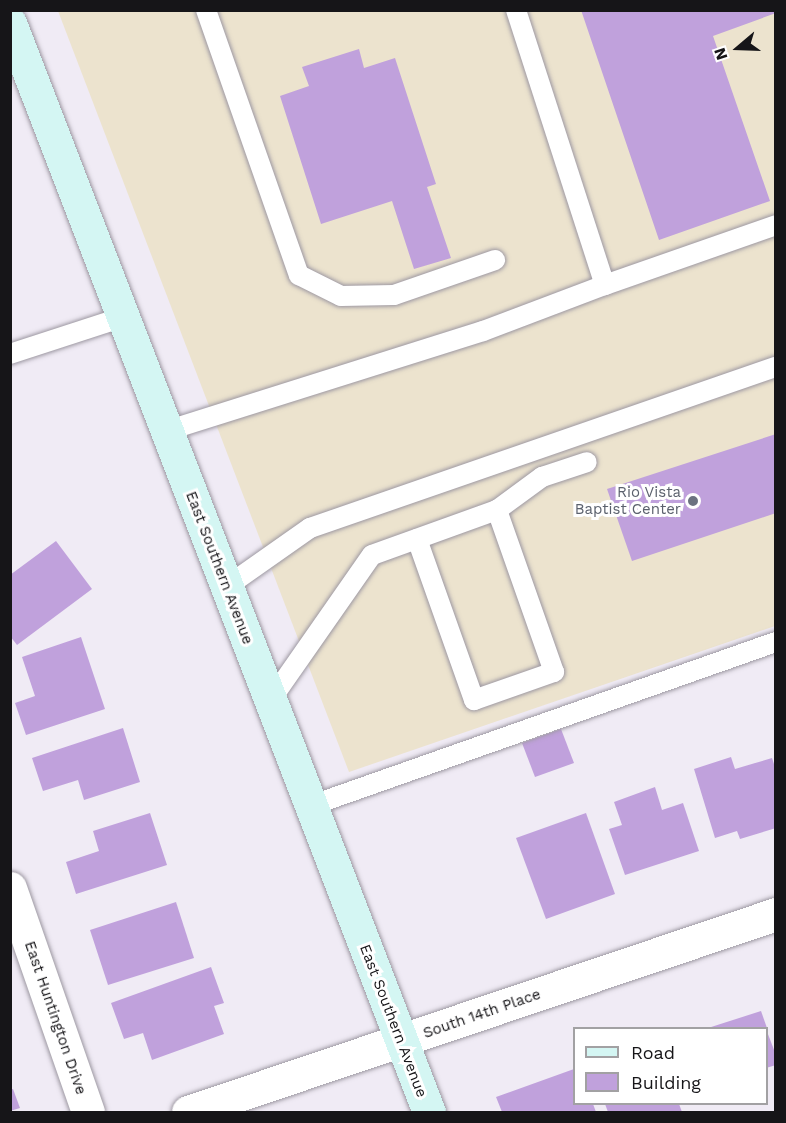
<!DOCTYPE html>
<html>
<head>
<meta charset="utf-8">
<style>
  body { margin:0 }
  #map { position:relative; width:786px; height:1123px; overflow:hidden; background:#f0ebf5; font-family:"Work Sans",sans-serif }
  div>[style] { position:absolute }
  [style*='--x'] { left:calc(var(--x)*1px); top:calc(var(--y)*1px); width:calc(var(--w)*1px); rotate:calc(var(--a)*1deg) }
  .commercial>* { inset:0; background:#ece3ce }
  .building>* { inset:0; background:#c0a1dc }
  .roads { filter:drop-shadow(0 0 2px #9d98a2) drop-shadow(0 0 2px #9d98a2) }
  .lane>* { height:20px; margin:-10px; padding:0 10px; transform-origin:10px; border-radius:10px; background:#fff }
  .street>* { height:33px; margin:-16.5px; padding:0 16.5px; transform-origin:16.5px; border-radius:16.5px; background:#fff }
  .secondary>* { height:33px; margin:-16.5px; padding:0 16.5px; transform-origin:16.5px; border-radius:16.5px; background:#d4f6f3 }
  .dots>* { width:16px; height:16px; translate:-50% -50%; box-sizing:border-box; border:3px solid #fff; border-radius:50% }
  span { translate:-50% -50%; white-space:nowrap; text-align:center; line-height:1.15; -webkit-text-stroke:6px #fff; paint-order:stroke }
  .worship-label { font-size:15px; color:#5b616d }
  .right { translate:-100% -50%; text-align:right }
  .street-label { font-size:15px; color:#161518 }
  .frame { position:absolute; inset:0; border:12px solid #161518; pointer-events:none }
  .legend { position:absolute; left:573px; top:1027px; width:195px; height:78px; box-sizing:border-box; background:#fff; border:2px solid #a2a1a3; margin:0; padding:8px 10px; list-style:none; font-size:18px; color:#161518 }
  .legend li { display:flex; align-items:center; gap:12px; height:30px }
  .legend b { width:30px; border:2px solid #a2a1a3 }
  .north { position:absolute; left:708px; top:18px; width:60px; height:60px; -webkit-text-stroke:4px #fff; paint-order:stroke; rotate:251deg; font-size:16px; font-weight:700; line-height:24px; text-align:center; color:#161518 }
  .north::after { content:''; display:block; margin:auto; width:21px; height:27px; background:#161518; clip-path:polygon(50% 0,100% 100%,50% 72%,0 100%) }
</style>
</head>
<body>
<div id="map">
  <div class="commercial">
    <i style="clip-path:polygon(58px 11px,775px 11px,775px 626px,349px 772px)"></i>
  </div>
  <div class="building">
    <i style="clip-path:polygon(581px 10px,776px 10px,776px 13px,713px 36px,770px 201px,659px 240px)"></i>
    <i style="clip-path:polygon(359px 49px,364px 68px,395px 58px,436px 184px,427px 187px,451px 258px,414px 269px,392px 201px,321px 224px,280px 96px,309px 86px,302px 67px)"></i>
    <i style="clip-path:polygon(776px 434px,776px 513px,632px 561px,607px 489px)"></i>
    <i style="clip-path:polygon(56px 541px,92px 589px,17px 645px,10px 636px,10px 575px)"></i>
    <i style="clip-path:polygon(81px 637px,105px 709px,26px 735px,15px 703px,35px 696px,22px 657px)"></i>
    <i style="clip-path:polygon(123px 728px,140px 782px,84px 800px,78px 780px,43px 791px,32px 758px)"></i>
    <i style="clip-path:polygon(561px 729px,574px 763px,535px 777px,522px 743px)"></i>
    <i style="clip-path:polygon(731px 757px,735px 769px,772px 758px,776px 770px,776px 828px,740px 839px,737px 831px,715px 838px,694px 769px)"></i>
    <i style="clip-path:polygon(655px 787px,662px 810px,683px 803px,699px 851px,625px 875px,609px 829px,622px 825px,614px 802px)"></i>
    <i style="clip-path:polygon(150px 813px,167px 865px,76px 894px,66px 862px,99px 851px,93px 831px)"></i>
    <i style="clip-path:polygon(586px 813px,615px 894px,546px 919px,516px 838px)"></i>
    <i style="clip-path:polygon(176px 902px,194px 958px,108px 985px,90px 930px)"></i>
    <i style="clip-path:polygon(211px 967px,224px 1003px,214px 1006px,224px 1034px,152px 1060px,143px 1033px,124px 1039px,111px 1003px)"></i>
    <i style="clip-path:polygon(761px 1011px,767px 1028px,708px 1028px)"></i>
    <i style="clip-path:polygon(766px 1029px,776px 1055px,776px 1065px,766px 1068px)"></i>
    <i style="clip-path:polygon(574px 1069px,574px 1104px,593px 1104px,596px 1112px,502px 1112px,496px 1097px)"></i>
    <i style="clip-path:polygon(13px 1089px,20px 1108px,10px 1111px,10px 1090px)"></i>
    <i style="clip-path:polygon(605px 1104px,679px 1104px,682px 1112px,608px 1112px)"></i>
  </div>
  <div class="roads">
    <div class="lane">
      <i style="--x:206;--y:10;--w:281;--a:70.7"></i>
      <i style="--x:299;--y:275;--w:47;--a:26.6"></i>
      <i style="--x:341;--y:296;--w:53;--a:-1.1"></i>
      <i style="--x:394;--y:295;--w:107;--a:-19.1"></i>
      <i style="--x:516;--y:10;--w:289;--a:72.1"></i>
      <i style="--x:10;--y:354;--w:119;--a:-18.1"></i>
      <i style="--x:166;--y:431;--w:332;--a:-17.5"></i>
      <i style="--x:483;--y:331;--w:130;--a:-20.7"></i>
      <i style="--x:605;--y:285;--w:181;--a:-19.3"></i>
      <i style="--x:417;--y:539;--w:171;--a:70.5"></i>
      <i style="--x:474;--y:700;--w:85;--a:-19.3"></i>
      <i style="--x:554;--y:672;--w:172;--a:-109.4"></i>
      <i style="--x:226;--y:587;--w:103;--a:-35.1"></i>
      <i style="--x:310;--y:528;--w:493;--a:-19.1"></i>
      <i style="--x:270;--y:701;--w:178;--a:-55.1"></i>
      <i style="--x:372;--y:555;--w:133;--a:-19.8"></i>
      <i style="--x:497;--y:510;--w:56;--a:-36.3"></i>
      <i style="--x:542;--y:477;--w:47;--a:-18.4"></i>
      <i style="--x:310;--y:806;--w:494;--a:-19.4"></i>
    </div>
    <div class="street">
      <i style="--x:10;--y:888;--w:237;--a:70.8"></i>
      <i style="--x:188;--y:1112;--w:620;--a:-18.61"></i>
    </div>
    <div class="secondary">
      <i style="--x:10;--y:23;--w:1167;--a:68.96"></i>
    </div>
  </div>
  <div class="dots">
    <i style="left:693px;top:501px;background:#6b7280"></i>
  </div>
  <div class="worship-label">
    <span class="right" style="left:681px;top:501px">Rio Vista<br>Baptist Center</span>
  </div>
  <div class="street-label">
    <span style="left:219px;top:568px;rotate:69deg">East Southern Avenue</span>
    <span style="left:482px;top:1014px;rotate:-19deg">South 14th Place</span>
    <span style="left:55px;top:1018px;rotate:71deg">East Huntington Drive</span>
    <span style="left:393px;top:1021px;rotate:69deg">East Southern Avenue</span>
  </div>
  <div class="frame"></div>
  <ul class="legend">
  <li><b style="height:8px;background:#d4f6f3"></b>Road</li>
  <li><b style="height:16px;background:#c0a1dc"></b>Building</li>
  </ul>
  <div class="north">N</div>
</div>
</body>
</html>
